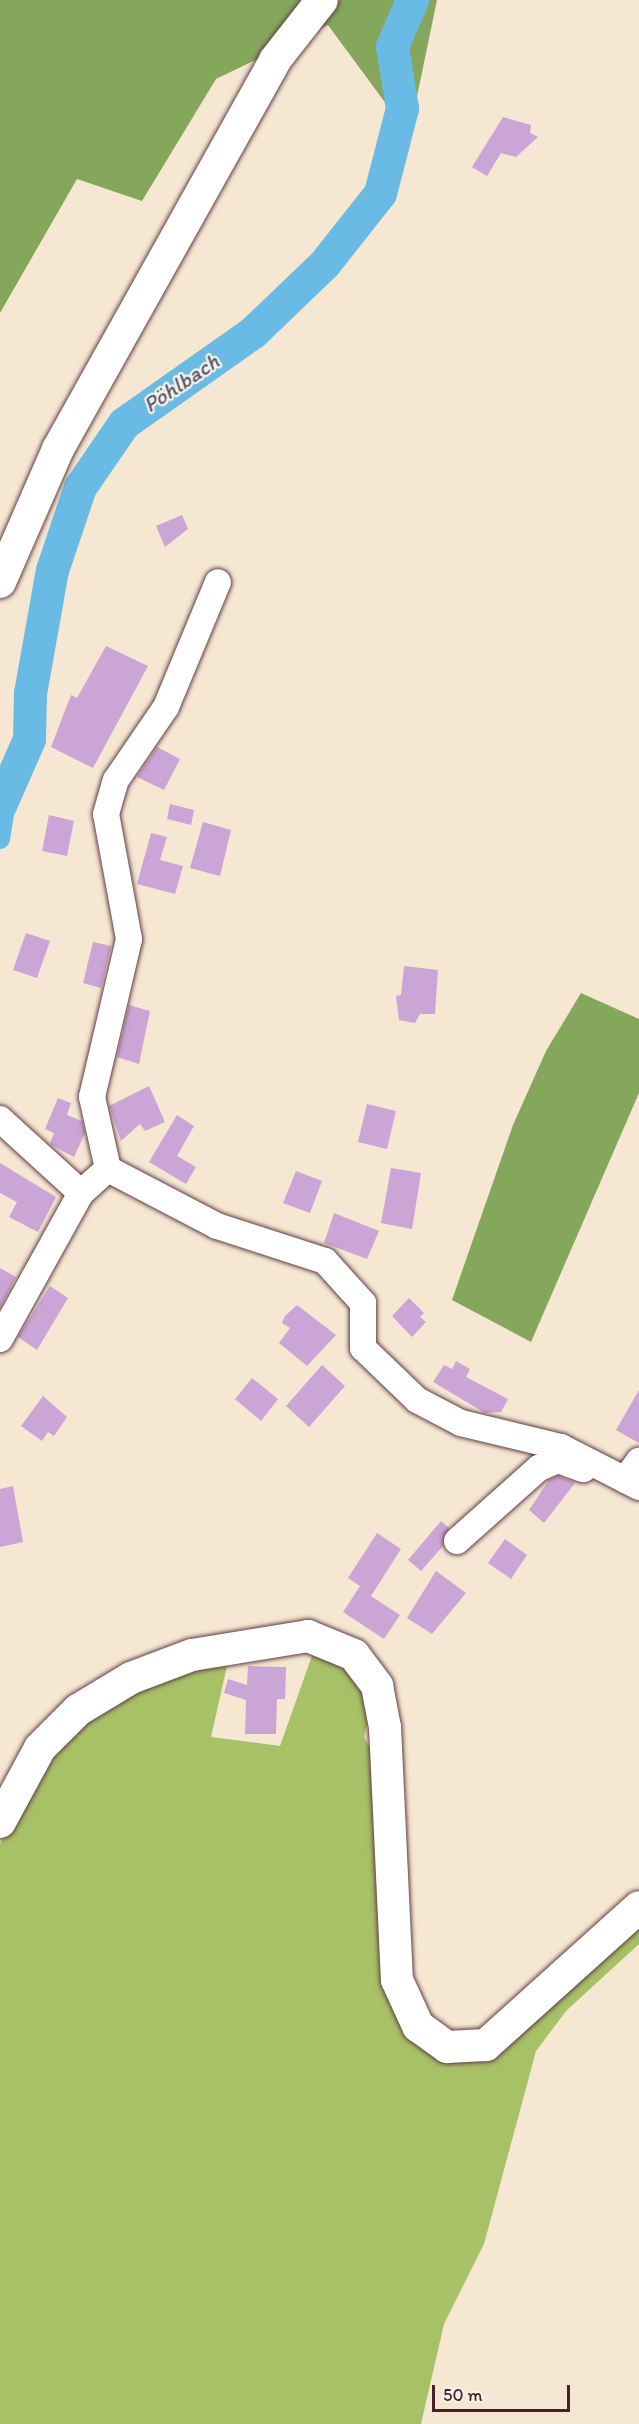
<!DOCTYPE html>
<html>
<head>
<meta charset="utf-8">
<style>
  body { margin:0 }
  #map { position:relative; width:639px; height:2424px; overflow:hidden; background:#f5e7d2; font-family:Itim,sans-serif }
  div>[style] { position:absolute }
  [style*='--x'] { left:calc(var(--x)*1px); top:calc(var(--y)*1px); width:calc(var(--w)*1px); rotate:calc(var(--a)*1deg) }
  .green>* { inset:0; background:#a7c167 }
  .forest>* { inset:0; background:#85a75c }
  .canal>* { height:20px; margin:-10px; padding:0 10px; transform-origin:10px; border-radius:10px; background:#69bae4 }
  .river>* { height:33px; margin:-16.5px; padding:0 16.5px; transform-origin:16.5px; border-radius:16.5px; background:#69bae4 }
  .building>* { inset:0; background:#cca5d7 }
  .roads { filter:drop-shadow(0 0 2px #643d44) drop-shadow(0 0 2px #643d44) }
  .minor>* { height:26px; margin:-13px; padding:0 13px; transform-origin:13px; border-radius:13px; background:#fff }
  .major>* { height:32px; margin:-16px; padding:0 16px; transform-origin:16px; border-radius:16px; background:#fff }
  span { translate:-50% -50%; white-space:nowrap; text-align:center; line-height:1.15; -webkit-text-stroke:4.5px #f7f3e8; paint-order:stroke }
  .water-label { font-size:22px; color:#55556c; font-style:italic }
  .scale { position:absolute; left:432px; top:2385px; width:138px; height:27px; box-sizing:border-box; border:3px solid #4a1f2b; border-top:0; padding-left:8px; font-size:18px; line-height:21px; white-space:nowrap; color:#4a1f2b; -webkit-text-stroke:4px #f7f3e8; paint-order:stroke }
</style>
</head>
<body>
<div id="map">
  <div class="green">
    <i style="clip-path:polygon(314px 1650px,350px 1666px,372px 1706px,364px 1737px,375px 1757px,395px 2012px,409px 2040px,451px 2063px,484px 2058px,639px 1920px,639px 1944px,566px 2011px,536px 2051px,484px 2244px,444px 2324px,421px 2424px,0 2424px,0 1844px,18px 1802px,76px 1724px,166px 1672px,227px 1666px,211px 1737px,280px 1746px)"></i>
  </div>
  <div class="forest">
    <i style="clip-path:polygon(0 0,437px 0,409px 135px,328px 25px,216px 79px,142px 201px,77px 179px,0 313px)"></i>
    <i style="clip-path:polygon(581px 993px,639px 1019px,639px 1093px,531px 1342px,452px 1300px,513px 1125px,546px 1051px)"></i>
  </div>
  <div class="canal">
    <i style="--x:0;--y:839;--w:45;--a:-81"></i>
  </div>
  <div class="river">
    <i style="--x:0;--y:805;--w:72;--a:-66.3"></i>
    <i style="--x:29;--y:739;--w:46;--a:-88.8"></i>
    <i style="--x:30;--y:693;--w:125;--a:-79.9"></i>
    <i style="--x:52;--y:570;--w:88;--a:-71.4"></i>
    <i style="--x:80;--y:487;--w:78;--a:-55.5"></i>
    <i style="--x:124;--y:423;--w:158;--a:-35.2"></i>
    <i style="--x:253;--y:332;--w:98;--a:-43.8"></i>
    <i style="--x:324;--y:264;--w:90;--a:-51.7"></i>
    <i style="--x:380;--y:193;--w:88;--a:-75.5"></i>
    <i style="--x:402;--y:108;--w:63;--a:-99.2"></i>
    <i style="--x:392;--y:46;--w:50;--a:-66.5"></i>
  </div>
  <div class="building">
    <i style="clip-path:polygon(503px 117px,531px 125px,530px 133px,538px 137px,516px 157px,501px 153px,487px 176px,472px 167px)"></i>
    <i style="clip-path:polygon(182px 515px,188px 529px,165px 547px,156px 526px)"></i>
    <i style="clip-path:polygon(106px 646px,148px 666px,93px 768px,51px 747px,71px 695px,77px 698px)"></i>
    <i style="clip-path:polygon(157px 747px,180px 759px,164px 790px,137px 777px)"></i>
    <i style="clip-path:polygon(170px 804px,194px 810px,191px 825px,167px 819px)"></i>
    <i style="clip-path:polygon(49px 815px,74px 821px,67px 856px,42px 851px)"></i>
    <i style="clip-path:polygon(203px 822px,231px 830px,220px 876px,190px 868px)"></i>
    <i style="clip-path:polygon(151px 833px,167px 837px,160px 860px,183px 866px,175px 894px,137px 884px)"></i>
    <i style="clip-path:polygon(26px 933px,50px 941px,37px 978px,13px 970px)"></i>
    <i style="clip-path:polygon(93px 942px,111px 946px,101px 988px,83px 983px)"></i>
    <i style="clip-path:polygon(404px 966px,438px 970px,435px 1014px,420px 1014px,415px 1023px,399px 1020px,396px 996px,401px 995px)"></i>
    <i style="clip-path:polygon(129px 1005px,150px 1011px,139px 1064px,117px 1057px)"></i>
    <i style="clip-path:polygon(149px 1086px,165px 1122px,145px 1131px,140px 1124px,121px 1141px,109px 1106px)"></i>
    <i style="clip-path:polygon(58px 1098px,71px 1103px,67px 1115px,82px 1121px,85px 1133px,74px 1157px,50px 1144px,54px 1133px,45px 1129px)"></i>
    <i style="clip-path:polygon(367px 1104px,396px 1111px,387px 1149px,358px 1142px)"></i>
    <i style="clip-path:polygon(177px 1115px,194px 1126px,177px 1156px,196px 1167px,186px 1184px,149px 1162px)"></i>
    <i style="clip-path:polygon(0 1163px,56px 1197px,38px 1232px,9px 1217px,17px 1202px,0 1193px)"></i>
    <i style="clip-path:polygon(391px 1168px,421px 1173px,412px 1229px,381px 1223px)"></i>
    <i style="clip-path:polygon(296px 1171px,322px 1181px,310px 1213px,283px 1203px)"></i>
    <i style="clip-path:polygon(334px 1213px,379px 1231px,367px 1259px,324px 1243px)"></i>
    <i style="clip-path:polygon(0 1268px,16px 1277px,0 1308px)"></i>
    <i style="clip-path:polygon(50px 1286px,68px 1298px,37px 1350px,18px 1337px)"></i>
    <i style="clip-path:polygon(409px 1298px,424px 1313px,420px 1317px,426px 1322px,412px 1337px,392px 1316px)"></i>
    <i style="clip-path:polygon(297px 1305px,336px 1335px,307px 1366px,279px 1343px,290px 1328px,282px 1323px,285px 1316px)"></i>
    <i style="clip-path:polygon(456px 1361px,470px 1369px,466px 1377px,508px 1399px,501px 1412px,485px 1413px,433px 1382px,444px 1365px,452px 1369px)"></i>
    <i style="clip-path:polygon(322px 1365px,345px 1386px,309px 1427px,286px 1406px)"></i>
    <i style="clip-path:polygon(252px 1378px,278px 1399px,261px 1421px,235px 1399px)"></i>
    <i style="clip-path:polygon(639px 1390px,639px 1443px,616px 1430px)"></i>
    <i style="clip-path:polygon(43px 1396px,67px 1417px,54px 1436px,48px 1432px,42px 1441px,21px 1426px)"></i>
    <i style="clip-path:polygon(558px 1476px,575px 1483px,544px 1523px,529px 1510px,549px 1480px)"></i>
    <i style="clip-path:polygon(13px 1486px,23px 1542px,0 1547px,0 1489px)"></i>
    <i style="clip-path:polygon(441px 1521px,449px 1528px,443px 1546px,421px 1571px,408px 1560px)"></i>
    <i style="clip-path:polygon(377px 1533px,401px 1549px,371px 1596px,400px 1615px,384px 1639px,343px 1612px,360px 1586px,348px 1578px)"></i>
    <i style="clip-path:polygon(505px 1539px,527px 1555px,511px 1579px,488px 1563px)"></i>
    <i style="clip-path:polygon(436px 1571px,466px 1593px,432px 1634px,407px 1618px)"></i>
    <i style="clip-path:polygon(248px 1666px,286px 1667px,285px 1699px,277px 1699px,276px 1734px,245px 1734px,246px 1700px,224px 1693px,228px 1679px,247px 1685px)"></i>
  </div>
  <div class="roads">
    <div class="minor">
      <i style="--x:0;--y:1119;--w:110;--a:42.4"></i>
      <i style="--x:108;--y:1169;--w:123;--a:27.6"></i>
      <i style="--x:217;--y:1226;--w:114;--a:18"></i>
      <i style="--x:325;--y:1261;--w:57;--a:47.9"></i>
      <i style="--x:363;--y:1303;--w:45;--a:90"></i>
      <i style="--x:363;--y:1348;--w:75;--a:43.9"></i>
      <i style="--x:417;--y:1400;--w:50;--a:27.6"></i>
      <i style="--x:461;--y:1423;--w:103;--a:13.5"></i>
      <i style="--x:561;--y:1447;--w:88;--a:27.1"></i>
      <i style="--x:108;--y:1169;--w:74;--a:-102.5"></i>
      <i style="--x:92;--y:1097;--w:162;--a:-76.8"></i>
      <i style="--x:129;--y:939;--w:127;--a:-100.4"></i>
      <i style="--x:106;--y:814;--w:35;--a:-74"></i>
      <i style="--x:116;--y:780;--w:88;--a:-55.6"></i>
      <i style="--x:166;--y:707;--w:135;--a:-67.4"></i>
      <i style="--x:0;--y:1339;--w:167;--a:-61"></i>
      <i style="--x:81;--y:1193;--w:36;--a:-42"></i>
      <i style="--x:625;--y:1480;--w:24;--a:-54"></i>
      <i style="--x:457;--y:1541;--w:110;--a:-41.7"></i>
      <i style="--x:539;--y:1468;--w:21;--a:-23"></i>
      <i style="--x:558;--y:1460;--w:27;--a:20"></i>
    </div>
    <div class="major">
      <i style="--x:0;--y:582;--w:145;--a:-66.4"></i>
      <i style="--x:58;--y:449;--w:445;--a:-60.8"></i>
      <i style="--x:275;--y:60;--w:76;--a:-51.9"></i>
      <i style="--x:0;--y:1822;--w:84;--a:-61.6"></i>
      <i style="--x:40;--y:1748;--w:54;--a:-45"></i>
      <i style="--x:78;--y:1710;--w:62;--a:-31.1"></i>
      <i style="--x:131;--y:1678;--w:65;--a:-20.7"></i>
      <i style="--x:192;--y:1655;--w:118;--a:-9.3"></i>
      <i style="--x:308;--y:1636;--w:50;--a:22.4"></i>
      <i style="--x:354;--y:1655;--w:39;--a:53"></i>
      <i style="--x:377;--y:1686;--w:42;--a:79"></i>
      <i style="--x:385;--y:1727;--w:253;--a:87.3"></i>
      <i style="--x:397;--y:1980;--w:51;--a:65.5"></i>
      <i style="--x:418;--y:2026;--w:36;--a:36"></i>
      <i style="--x:447;--y:2047;--w:39;--a:-3"></i>
      <i style="--x:486;--y:2045;--w:206;--a:-42"></i>
    </div>
  </div>
  <div class="water-label">
    <span style="left:181px;top:383px;rotate:-34deg">Pöhlbach</span>
  </div>
  <div class="scale">50 m</div>
</div>
</body>
</html>
